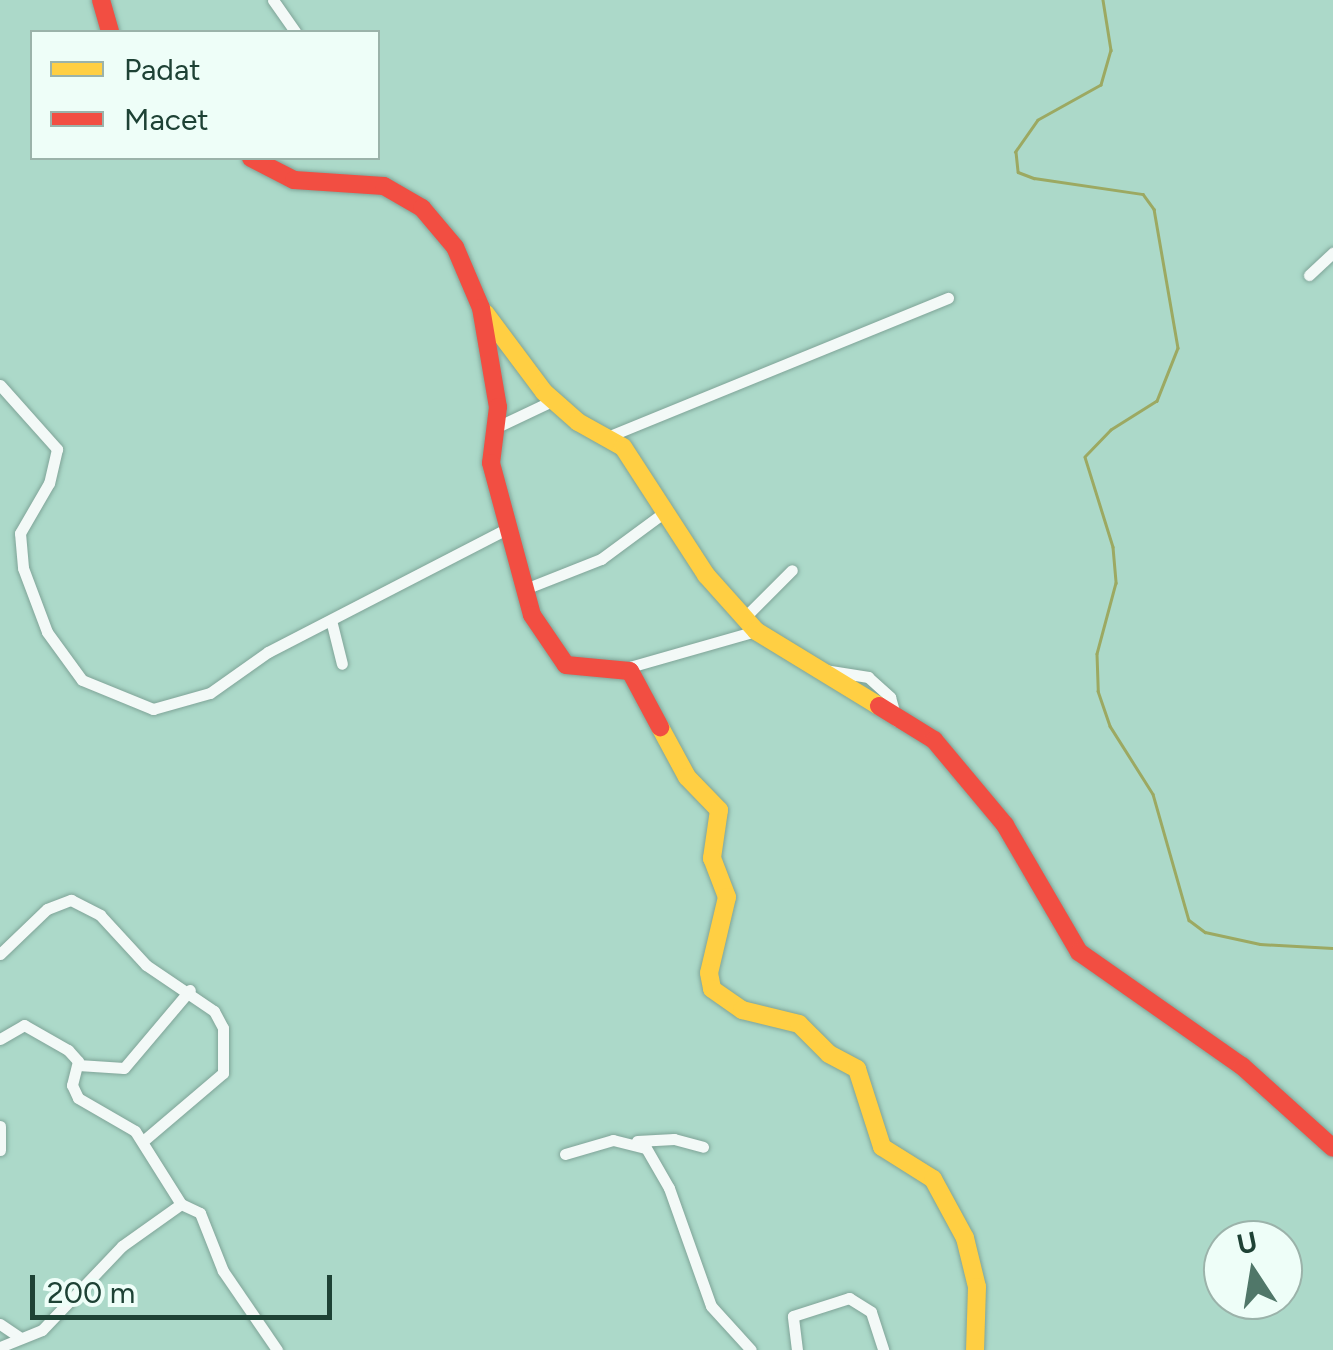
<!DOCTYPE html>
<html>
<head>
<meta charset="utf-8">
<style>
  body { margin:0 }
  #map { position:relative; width:1333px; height:1350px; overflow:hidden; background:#acd9c9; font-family:Figtree,sans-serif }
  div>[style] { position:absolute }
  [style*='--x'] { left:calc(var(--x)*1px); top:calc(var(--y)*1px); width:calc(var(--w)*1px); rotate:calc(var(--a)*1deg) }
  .stream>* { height:2.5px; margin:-1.25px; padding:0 1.25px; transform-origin:1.25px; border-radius:1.25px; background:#9ca962 }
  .roads { filter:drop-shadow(0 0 2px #7fa498) drop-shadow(0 0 2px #7fa498) }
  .street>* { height:11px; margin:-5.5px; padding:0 5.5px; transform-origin:5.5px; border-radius:5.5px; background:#f3f9f7 }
  .slow>* { height:18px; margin:-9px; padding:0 9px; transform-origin:9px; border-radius:9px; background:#ffcf43 }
  .jam>* { height:18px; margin:-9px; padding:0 9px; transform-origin:9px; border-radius:9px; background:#f24e42 }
  span { translate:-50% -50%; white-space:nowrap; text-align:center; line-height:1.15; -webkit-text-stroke:8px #eefef8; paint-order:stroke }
  .legend { position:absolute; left:30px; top:30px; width:350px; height:130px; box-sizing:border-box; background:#eefef8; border:2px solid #9bb3aa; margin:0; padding:12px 18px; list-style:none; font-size:30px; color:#1e4235 }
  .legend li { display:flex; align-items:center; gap:20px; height:50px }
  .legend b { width:50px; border:2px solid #9bb3aa }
  .north { position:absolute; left:1203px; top:1220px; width:100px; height:100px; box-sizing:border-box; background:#eefef8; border:2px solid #9bb3aa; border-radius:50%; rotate:348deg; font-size:28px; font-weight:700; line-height:40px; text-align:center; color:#1e4235 }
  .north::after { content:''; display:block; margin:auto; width:35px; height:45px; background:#507769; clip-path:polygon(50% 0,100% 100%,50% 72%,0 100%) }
  .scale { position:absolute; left:30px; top:1275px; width:302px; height:45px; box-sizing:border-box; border:5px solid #1e4235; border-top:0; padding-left:12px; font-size:30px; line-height:35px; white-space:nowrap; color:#1e4235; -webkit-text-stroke:8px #eefef8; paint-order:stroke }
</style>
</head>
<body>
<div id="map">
  <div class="stream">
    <i style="--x:1103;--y:0;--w:51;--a:80.9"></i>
    <i style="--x:1111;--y:50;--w:36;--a:106"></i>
    <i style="--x:1101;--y:85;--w:72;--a:150.9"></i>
    <i style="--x:1038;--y:120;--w:39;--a:125"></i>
    <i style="--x:1016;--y:152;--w:20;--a:84"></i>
    <i style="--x:1018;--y:172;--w:17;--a:21"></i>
    <i style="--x:1034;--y:178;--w:110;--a:8.4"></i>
    <i style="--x:1143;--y:194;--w:19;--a:54"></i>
    <i style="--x:1154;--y:209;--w:141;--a:80.2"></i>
    <i style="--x:1178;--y:348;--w:57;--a:111.6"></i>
    <i style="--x:1157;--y:401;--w:54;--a:147.8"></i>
    <i style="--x:1111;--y:430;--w:37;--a:134"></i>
    <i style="--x:1085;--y:457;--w:94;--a:72.7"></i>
    <i style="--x:1113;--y:547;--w:36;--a:85"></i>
    <i style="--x:1116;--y:583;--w:73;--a:105"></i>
    <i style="--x:1097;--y:654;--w:37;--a:88"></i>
    <i style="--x:1098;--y:691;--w:37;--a:71"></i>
    <i style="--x:1110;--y:726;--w:80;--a:57.7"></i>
    <i style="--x:1153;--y:794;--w:131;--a:74.1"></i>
    <i style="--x:1189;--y:920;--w:20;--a:37"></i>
    <i style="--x:1205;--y:932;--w:56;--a:12.3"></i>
    <i style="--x:1260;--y:944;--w:73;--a:3.1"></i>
  </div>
  <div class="roads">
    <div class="street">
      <i style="--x:273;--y:0;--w:39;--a:55"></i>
      <i style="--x:1309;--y:275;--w:33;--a:-43"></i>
      <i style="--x:0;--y:385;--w:86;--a:48.3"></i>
      <i style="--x:57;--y:449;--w:35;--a:103"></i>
      <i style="--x:49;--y:483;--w:58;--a:120.1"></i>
      <i style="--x:20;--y:533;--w:35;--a:85"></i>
      <i style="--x:23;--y:568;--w:68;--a:69.4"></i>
      <i style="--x:47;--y:632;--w:59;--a:53.9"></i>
      <i style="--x:82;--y:680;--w:77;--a:22.2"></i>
      <i style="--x:153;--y:709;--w:59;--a:-15.7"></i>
      <i style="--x:210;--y:693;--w:71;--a:-35.3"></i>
      <i style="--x:268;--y:652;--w:272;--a:-27.3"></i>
      <i style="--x:497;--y:427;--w:63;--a:-25.3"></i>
      <i style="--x:612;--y:435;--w:363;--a:-22.2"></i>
      <i style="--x:525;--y:589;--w:82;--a:-21.5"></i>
      <i style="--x:601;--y:559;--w:81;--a:-36.4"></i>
      <i style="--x:743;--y:619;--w:69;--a:-45"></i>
      <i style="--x:331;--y:620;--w:45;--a:76"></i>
      <i style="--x:626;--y:668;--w:135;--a:-15.9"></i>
      <i style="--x:824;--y:670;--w:45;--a:9"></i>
      <i style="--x:868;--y:677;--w:30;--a:42"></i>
      <i style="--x:890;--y:697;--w:25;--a:74"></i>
      <i style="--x:0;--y:954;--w:65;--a:-43.8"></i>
      <i style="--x:47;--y:909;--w:26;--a:-21"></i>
      <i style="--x:71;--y:900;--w:33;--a:27"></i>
      <i style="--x:100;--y:915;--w:68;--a:47.4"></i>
      <i style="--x:146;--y:965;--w:82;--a:34.1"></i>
      <i style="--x:214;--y:1011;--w:19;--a:62"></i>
      <i style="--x:223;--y:1028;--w:45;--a:90"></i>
      <i style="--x:223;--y:1073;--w:105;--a:139.6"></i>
      <i style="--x:0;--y:1039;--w:28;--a:-30"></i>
      <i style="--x:24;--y:1025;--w:51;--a:29.6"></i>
      <i style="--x:68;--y:1050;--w:15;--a:48"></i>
      <i style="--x:78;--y:1061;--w:25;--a:104"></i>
      <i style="--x:72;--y:1085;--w:14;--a:65"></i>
      <i style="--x:78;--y:1098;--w:66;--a:30.1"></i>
      <i style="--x:135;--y:1131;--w:86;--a:57.8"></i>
      <i style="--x:78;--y:1065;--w:46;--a:3.7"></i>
      <i style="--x:124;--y:1068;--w:102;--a:-49.8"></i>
      <i style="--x:0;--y:1126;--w:24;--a:90"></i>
      <i style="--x:637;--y:1141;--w:37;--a:-3"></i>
      <i style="--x:674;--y:1139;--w:30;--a:15"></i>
      <i style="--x:565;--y:1154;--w:50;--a:-16.3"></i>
      <i style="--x:613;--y:1140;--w:34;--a:14"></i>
      <i style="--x:646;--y:1148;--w:46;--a:60.1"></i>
      <i style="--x:669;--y:1188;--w:125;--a:70.4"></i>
      <i style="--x:711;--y:1306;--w:59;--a:47.7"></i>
      <i style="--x:0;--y:1324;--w:25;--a:34"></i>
      <i style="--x:0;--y:1347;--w:45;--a:-22"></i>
      <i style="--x:42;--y:1330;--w:116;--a:-46.4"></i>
      <i style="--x:122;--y:1246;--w:72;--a:-35.4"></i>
      <i style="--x:181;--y:1204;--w:21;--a:25"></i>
      <i style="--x:200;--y:1213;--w:62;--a:68.4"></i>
      <i style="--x:223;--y:1271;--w:96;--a:55.6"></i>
      <i style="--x:797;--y:1350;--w:34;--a:-97"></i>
      <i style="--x:793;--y:1316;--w:59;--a:-17.8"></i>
      <i style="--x:849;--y:1298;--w:26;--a:32"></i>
      <i style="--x:871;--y:1312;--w:40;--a:72"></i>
    </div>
    <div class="slow">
      <i style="--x:485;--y:313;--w:99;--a:53.2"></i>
      <i style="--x:544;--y:392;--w:45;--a:41.4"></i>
      <i style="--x:578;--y:422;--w:51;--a:29.1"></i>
      <i style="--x:623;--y:447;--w:153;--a:57"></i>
      <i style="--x:706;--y:575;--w:75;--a:48.2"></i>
      <i style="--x:756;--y:631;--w:144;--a:31.4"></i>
      <i style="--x:660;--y:727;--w:57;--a:61.6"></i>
      <i style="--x:687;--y:777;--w:46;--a:45.9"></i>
      <i style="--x:719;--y:810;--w:49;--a:98.3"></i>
      <i style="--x:712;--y:858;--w:42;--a:69"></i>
      <i style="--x:727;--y:897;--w:78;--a:103.3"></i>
      <i style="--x:709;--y:973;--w:16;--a:79"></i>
      <i style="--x:712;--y:989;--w:37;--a:35"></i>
      <i style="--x:742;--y:1010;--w:59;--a:13.8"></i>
      <i style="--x:799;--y:1024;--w:42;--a:45"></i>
      <i style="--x:829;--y:1054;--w:32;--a:28"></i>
      <i style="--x:857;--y:1069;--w:82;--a:72.2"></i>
      <i style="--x:882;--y:1147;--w:60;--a:32.1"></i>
      <i style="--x:933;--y:1179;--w:67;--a:61.5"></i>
      <i style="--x:965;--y:1238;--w:50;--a:76.2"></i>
      <i style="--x:977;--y:1287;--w:63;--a:91.8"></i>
    </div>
    <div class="jam">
      <i style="--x:101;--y:0;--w:33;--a:74"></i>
      <i style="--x:251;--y:158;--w:48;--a:27.1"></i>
      <i style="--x:294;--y:180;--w:90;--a:3.8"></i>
      <i style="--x:384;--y:186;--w:44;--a:30.1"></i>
      <i style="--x:422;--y:208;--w:51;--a:49.8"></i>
      <i style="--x:455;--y:247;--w:66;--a:66.9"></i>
      <i style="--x:481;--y:308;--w:100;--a:80.3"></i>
      <i style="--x:498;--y:407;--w:56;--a:97.1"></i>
      <i style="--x:491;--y:463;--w:157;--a:74.9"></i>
      <i style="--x:532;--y:615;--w:60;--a:55.8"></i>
      <i style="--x:566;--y:665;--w:64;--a:5.4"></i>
      <i style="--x:630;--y:671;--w:64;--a:61.8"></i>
      <i style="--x:879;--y:706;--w:65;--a:31.7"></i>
      <i style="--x:934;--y:740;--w:111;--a:50.1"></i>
      <i style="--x:1005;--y:825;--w:147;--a:59.8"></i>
      <i style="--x:1079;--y:952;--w:199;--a:35"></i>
      <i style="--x:1242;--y:1066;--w:122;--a:42"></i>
    </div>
  </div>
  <ul class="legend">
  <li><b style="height:12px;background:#ffcf43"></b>Padat</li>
  <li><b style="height:12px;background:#f24e42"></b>Macet</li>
  </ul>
  <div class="north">U</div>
  <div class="scale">200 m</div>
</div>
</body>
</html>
